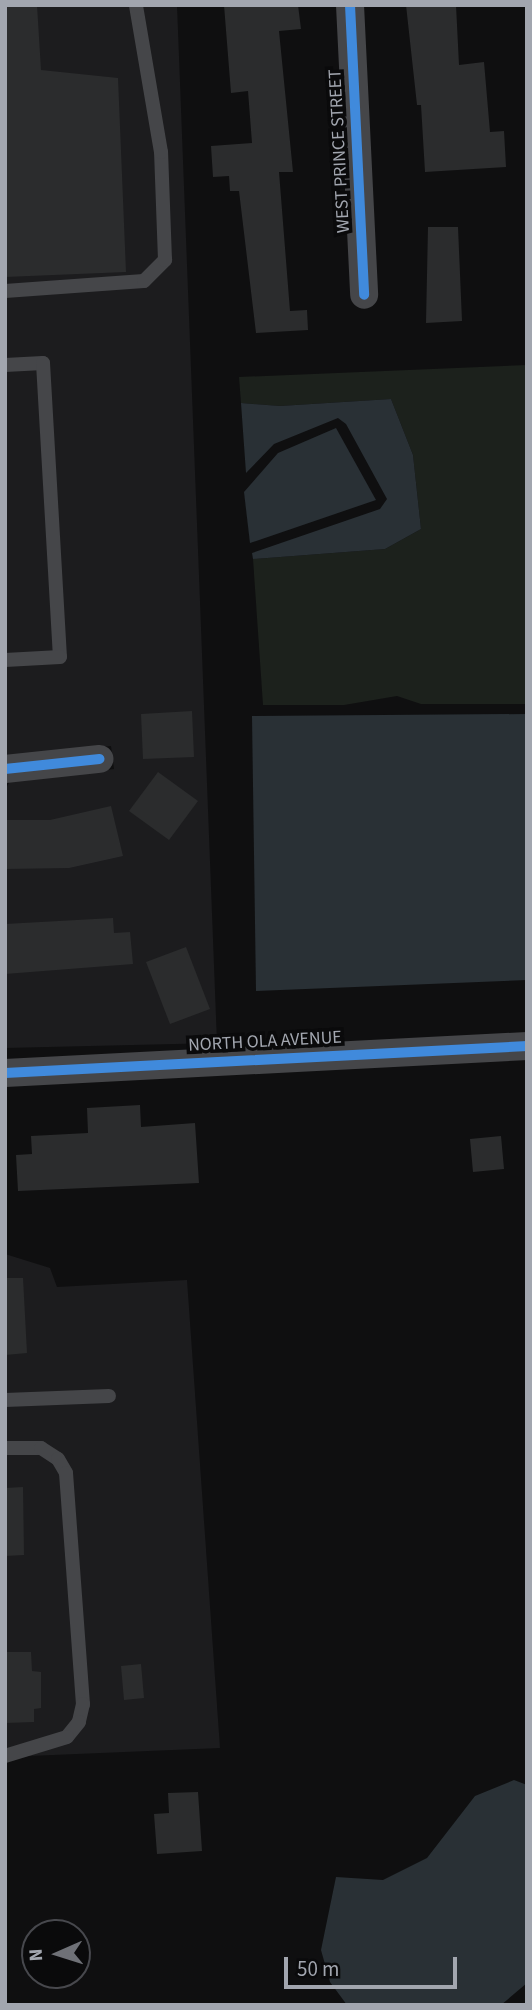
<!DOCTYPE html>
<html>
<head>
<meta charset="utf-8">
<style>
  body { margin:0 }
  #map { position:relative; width:532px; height:2010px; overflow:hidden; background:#0f0f10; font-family:"Source Sans 3",sans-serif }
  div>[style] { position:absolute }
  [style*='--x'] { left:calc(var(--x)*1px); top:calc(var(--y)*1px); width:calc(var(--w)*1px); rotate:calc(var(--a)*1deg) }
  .built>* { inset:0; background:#1c1c1e }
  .green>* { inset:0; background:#1c211c }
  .water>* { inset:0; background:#293035 }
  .building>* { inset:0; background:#2b2c2d }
  .service>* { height:14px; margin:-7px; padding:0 7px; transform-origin:7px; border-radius:7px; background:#454649 }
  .minor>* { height:28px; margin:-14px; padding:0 14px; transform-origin:14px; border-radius:14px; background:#454649 }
  .cycleway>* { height:10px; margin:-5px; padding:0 5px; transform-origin:5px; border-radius:5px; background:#408adc }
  span { translate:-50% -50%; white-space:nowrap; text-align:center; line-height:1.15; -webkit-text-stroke:7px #0a0a0b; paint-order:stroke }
  .street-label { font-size:18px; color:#a2a6af }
  .frame { position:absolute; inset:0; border:7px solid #a2a6af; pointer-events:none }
  .north { position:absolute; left:21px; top:1919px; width:70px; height:70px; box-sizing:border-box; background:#0a0a0b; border:2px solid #47484d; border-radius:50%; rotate:267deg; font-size:19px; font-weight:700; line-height:28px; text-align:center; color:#a2a6af }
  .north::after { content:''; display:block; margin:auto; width:24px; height:32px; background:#6f7177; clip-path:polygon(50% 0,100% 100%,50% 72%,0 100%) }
  .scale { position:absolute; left:284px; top:1957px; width:173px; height:32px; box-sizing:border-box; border:4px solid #a2a6af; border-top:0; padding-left:9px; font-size:21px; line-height:24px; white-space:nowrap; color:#a2a6af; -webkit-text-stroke:5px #0a0a0b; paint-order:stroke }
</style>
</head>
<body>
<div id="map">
  <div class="built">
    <i style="clip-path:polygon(5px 5px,177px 5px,217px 1043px,5px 1048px,5px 790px,10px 781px,114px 769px,111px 746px,5px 757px)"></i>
    <i style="clip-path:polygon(5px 1254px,50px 1268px,57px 1287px,187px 1280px,220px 1748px,5px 1757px)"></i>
  </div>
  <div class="green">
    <i style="clip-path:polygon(527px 365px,527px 704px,421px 704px,397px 696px,344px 705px,263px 705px,253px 559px,385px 549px,421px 529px,413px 455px,391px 399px,280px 406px,241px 403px,239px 377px)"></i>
  </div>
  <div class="water">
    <i style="clip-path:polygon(391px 399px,413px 455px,421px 529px,385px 549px,253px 559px,252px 553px,380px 509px,387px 499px,346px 424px,338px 418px,274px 444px,246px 473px,241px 403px,280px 406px)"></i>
    <i style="clip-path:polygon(336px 428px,376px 500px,250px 543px,244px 492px,278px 453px)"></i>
    <i style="clip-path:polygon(527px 714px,527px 980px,256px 991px,252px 716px)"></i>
    <i style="clip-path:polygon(514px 1780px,527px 1785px,527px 1983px,501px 2005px,347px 2005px,330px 1982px,321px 1950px,336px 1877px,383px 1880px,427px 1858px,475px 1796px)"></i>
  </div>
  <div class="building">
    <i style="clip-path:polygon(5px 5px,37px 5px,41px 70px,118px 78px,126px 272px,5px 277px)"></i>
    <i style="clip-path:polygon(224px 5px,298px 5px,301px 29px,279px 31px,293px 172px,279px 172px,290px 311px,307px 310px,308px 330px,256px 333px,239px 191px,230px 191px,229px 176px,213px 177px,211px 146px,252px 143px,248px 91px,231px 93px)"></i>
    <i style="clip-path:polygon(406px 5px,456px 5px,459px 65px,484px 62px,490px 132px,504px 131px,506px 167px,425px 172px,421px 105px,417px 105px)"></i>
    <i style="clip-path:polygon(428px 227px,458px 227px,462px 321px,426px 323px)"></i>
    <i style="clip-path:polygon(192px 711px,194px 757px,143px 759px,141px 714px)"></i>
    <i style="clip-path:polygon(158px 772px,198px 801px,169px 840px,129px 811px)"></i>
    <i style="clip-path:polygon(111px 806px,123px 856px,69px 868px,5px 869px,5px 820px,50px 820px)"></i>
    <i style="clip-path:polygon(113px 918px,114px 933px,130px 932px,133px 964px,5px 974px,5px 924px)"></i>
    <i style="clip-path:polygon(186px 947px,210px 1009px,170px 1024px,146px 962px)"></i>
    <i style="clip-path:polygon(140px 1105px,141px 1127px,195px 1123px,199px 1183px,18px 1191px,16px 1155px,32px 1154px,31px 1136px,88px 1133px,87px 1108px)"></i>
    <i style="clip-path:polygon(501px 1136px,504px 1169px,473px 1172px,470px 1139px)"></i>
    <i style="clip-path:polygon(5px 1278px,23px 1278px,27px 1353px,5px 1355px)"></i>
    <i style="clip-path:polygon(23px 1487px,24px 1555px,5px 1556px,5px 1488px)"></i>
    <i style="clip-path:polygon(5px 1652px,31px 1652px,32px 1671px,41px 1672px,41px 1708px,34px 1709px,34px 1722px,5px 1723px)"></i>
    <i style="clip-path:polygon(141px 1664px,144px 1698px,124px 1700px,121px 1666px)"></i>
    <i style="clip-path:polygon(198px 1792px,202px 1851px,157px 1854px,154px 1814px,169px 1813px,168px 1793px)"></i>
  </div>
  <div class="service">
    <i style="--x:5;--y:291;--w:139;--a:-4.1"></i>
    <i style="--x:144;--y:281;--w:30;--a:-45"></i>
    <i style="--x:165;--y:260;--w:108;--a:-92.1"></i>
    <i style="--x:161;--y:152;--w:149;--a:-99.7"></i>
    <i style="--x:5;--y:365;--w:38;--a:-3"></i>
    <i style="--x:43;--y:363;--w:294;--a:86.7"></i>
    <i style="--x:60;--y:657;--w:55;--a:176.9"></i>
    <i style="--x:5;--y:1400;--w:104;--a:-2.2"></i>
    <i style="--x:5;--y:1448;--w:36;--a:0"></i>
    <i style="--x:41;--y:1448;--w:20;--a:33"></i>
    <i style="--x:58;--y:1459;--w:16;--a:60"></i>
    <i style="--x:66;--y:1473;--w:232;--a:85.8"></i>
    <i style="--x:83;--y:1704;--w:18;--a:103"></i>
    <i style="--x:79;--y:1722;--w:19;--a:129"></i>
    <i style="--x:67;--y:1737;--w:65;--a:163"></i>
  </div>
  <div class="minor">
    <i style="--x:350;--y:5;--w:290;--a:87.2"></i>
    <i style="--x:5;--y:769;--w:95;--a:-6.1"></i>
    <i style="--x:5;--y:1073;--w:523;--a:-2.96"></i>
  </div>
  <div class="cycleway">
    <i style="--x:350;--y:5;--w:290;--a:87.2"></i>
    <i style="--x:5;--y:769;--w:95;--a:-6.1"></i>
    <i style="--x:5;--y:1073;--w:523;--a:-2.96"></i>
  </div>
  <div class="street-label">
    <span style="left:340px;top:151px;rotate:-93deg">WEST PRINCE STREET</span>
    <span style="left:265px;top:1042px;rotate:-3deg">NORTH OLA AVENUE</span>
  </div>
  <div class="frame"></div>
  <div class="north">N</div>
  <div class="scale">50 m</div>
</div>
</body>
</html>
